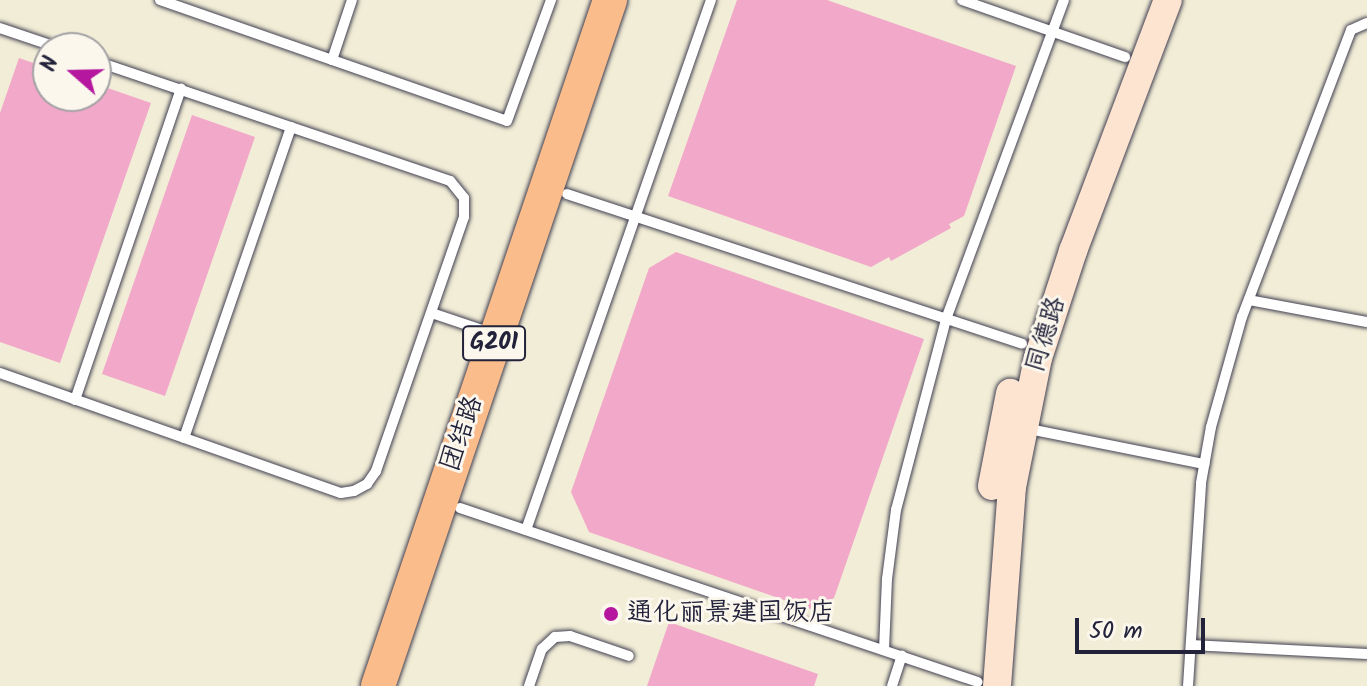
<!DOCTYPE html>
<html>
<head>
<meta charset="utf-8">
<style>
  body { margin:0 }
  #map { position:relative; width:1367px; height:686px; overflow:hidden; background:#f2edd6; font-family:Kalam,"LXGW WenKai TC",sans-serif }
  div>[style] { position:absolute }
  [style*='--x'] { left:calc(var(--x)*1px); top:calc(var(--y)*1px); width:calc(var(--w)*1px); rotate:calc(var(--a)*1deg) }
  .building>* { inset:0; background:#f1a8c9 }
  .roads { filter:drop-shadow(0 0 2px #414052) drop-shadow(0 0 2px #414052) }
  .service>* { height:10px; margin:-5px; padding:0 5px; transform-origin:5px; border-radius:5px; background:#fff }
  .secondary>* { height:28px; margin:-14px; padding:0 14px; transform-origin:14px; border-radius:14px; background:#fde4d1 }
  .trunk>* { height:34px; margin:-17px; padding:0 17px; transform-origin:17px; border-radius:17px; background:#fabc8b }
  .dots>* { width:22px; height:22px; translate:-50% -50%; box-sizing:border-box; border:4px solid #fbf7ec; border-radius:50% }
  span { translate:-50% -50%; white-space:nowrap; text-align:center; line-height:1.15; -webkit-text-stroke:6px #fbf7ec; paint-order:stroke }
  .shield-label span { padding:2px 6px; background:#fbf7ec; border:2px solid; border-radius:6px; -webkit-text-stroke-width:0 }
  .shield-label { font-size:24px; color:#22223b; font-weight:700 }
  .street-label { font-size:26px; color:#22223b }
  .poi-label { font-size:26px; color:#22223b }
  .left { translate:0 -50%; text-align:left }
  .north { position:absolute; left:32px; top:32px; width:80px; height:80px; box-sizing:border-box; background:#fbf7ec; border:2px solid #a4a2a5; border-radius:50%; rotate:290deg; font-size:22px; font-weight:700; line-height:32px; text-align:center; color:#22223b }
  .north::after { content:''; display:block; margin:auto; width:28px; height:36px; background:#b5179e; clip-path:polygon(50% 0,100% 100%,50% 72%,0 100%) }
  .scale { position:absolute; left:1075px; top:618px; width:130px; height:36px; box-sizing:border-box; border:4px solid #22223b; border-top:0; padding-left:10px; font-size:24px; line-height:28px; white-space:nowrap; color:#22223b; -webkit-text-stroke:6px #fbf7ec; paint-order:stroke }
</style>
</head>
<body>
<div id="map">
  <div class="building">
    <i style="clip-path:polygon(737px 0,827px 0,1016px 66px,964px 216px,949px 224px,951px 228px,891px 261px,889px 257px,871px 267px,668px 196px)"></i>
    <i style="clip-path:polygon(19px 58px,48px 68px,48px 96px,96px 96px,96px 84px,151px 103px,60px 363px,0 342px,0 113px)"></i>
    <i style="clip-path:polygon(192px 115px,255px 137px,165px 396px,102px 374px)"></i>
    <i style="clip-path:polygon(676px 252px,924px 339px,834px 598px,810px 609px,589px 532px,571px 492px,649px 268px)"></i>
    <i style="clip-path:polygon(669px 622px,818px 674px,814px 686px,647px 686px)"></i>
  </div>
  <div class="roads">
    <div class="service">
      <i style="--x:160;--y:0;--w:367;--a:19.2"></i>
      <i style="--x:507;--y:121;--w:129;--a:-70"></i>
      <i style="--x:962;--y:0;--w:173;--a:19.3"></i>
      <i style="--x:0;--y:28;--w:62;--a:18.7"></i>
      <i style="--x:332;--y:60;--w:63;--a:-71.6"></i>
      <i style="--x:567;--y:194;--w:479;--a:18.2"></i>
      <i style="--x:1249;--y:300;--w:120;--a:10.6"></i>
      <i style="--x:432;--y:313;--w:62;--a:18.7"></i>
      <i style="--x:0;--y:373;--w:361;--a:19.4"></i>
      <i style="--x:341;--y:493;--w:13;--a:-9"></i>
      <i style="--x:354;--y:491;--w:15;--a:-28"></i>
      <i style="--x:367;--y:484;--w:16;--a:-55"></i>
      <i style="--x:376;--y:471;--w:269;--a:-70.9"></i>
      <i style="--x:464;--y:217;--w:19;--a:-90"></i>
      <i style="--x:464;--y:198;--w:22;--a:-129"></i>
      <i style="--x:450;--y:181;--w:374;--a:-161.3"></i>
      <i style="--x:75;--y:400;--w:329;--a:-71.2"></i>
      <i style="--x:1024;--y:428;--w:184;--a:11.3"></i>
      <i style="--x:184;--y:438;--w:329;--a:-71"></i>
      <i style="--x:460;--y:508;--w:546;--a:18.57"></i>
      <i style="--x:526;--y:530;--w:561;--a:-70.76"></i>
      <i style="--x:1191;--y:645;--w:176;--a:2.9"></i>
      <i style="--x:884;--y:650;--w:71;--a:-87.6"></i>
      <i style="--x:887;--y:579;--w:70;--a:-82.6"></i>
      <i style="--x:896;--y:510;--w:197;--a:-75.3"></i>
      <i style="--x:946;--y:319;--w:340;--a:-69.7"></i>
      <i style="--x:529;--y:686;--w:39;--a:-71"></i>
      <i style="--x:542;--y:649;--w:18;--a:-43"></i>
      <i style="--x:555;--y:637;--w:15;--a:-4"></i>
      <i style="--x:570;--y:636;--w:62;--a:18.7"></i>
      <i style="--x:892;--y:686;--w:32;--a:-72"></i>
      <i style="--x:1188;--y:686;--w:203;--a:-86.3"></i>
      <i style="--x:1201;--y:483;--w:57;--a:-79.9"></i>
      <i style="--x:1211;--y:427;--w:114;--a:-74.3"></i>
      <i style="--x:1242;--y:317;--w:307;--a:-69.2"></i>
      <i style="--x:1351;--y:30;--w:17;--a:-24"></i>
    </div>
    <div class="secondary">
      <i style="--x:992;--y:486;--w:95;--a:-79"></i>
      <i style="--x:997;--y:686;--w:200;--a:-85.7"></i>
      <i style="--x:1012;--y:487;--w:132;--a:-78.6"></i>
      <i style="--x:1038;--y:358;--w:113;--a:-71.9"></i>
      <i style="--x:1073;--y:251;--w:268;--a:-69.3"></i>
    </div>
    <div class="trunk">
      <i style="--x:378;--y:686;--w:724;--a:-71.31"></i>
    </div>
  </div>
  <div class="dots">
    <i style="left:611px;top:614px;background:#b5179e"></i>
  </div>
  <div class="shield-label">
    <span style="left:494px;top:343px">G201</span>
  </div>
  <div class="street-label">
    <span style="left:1047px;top:335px;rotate:-73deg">同德路</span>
    <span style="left:463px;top:434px;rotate:-71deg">团结路</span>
  </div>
  <div class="poi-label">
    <span class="left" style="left:627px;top:614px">通化丽景建国饭店</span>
  </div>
  <div class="north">N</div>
  <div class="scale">50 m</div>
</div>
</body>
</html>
